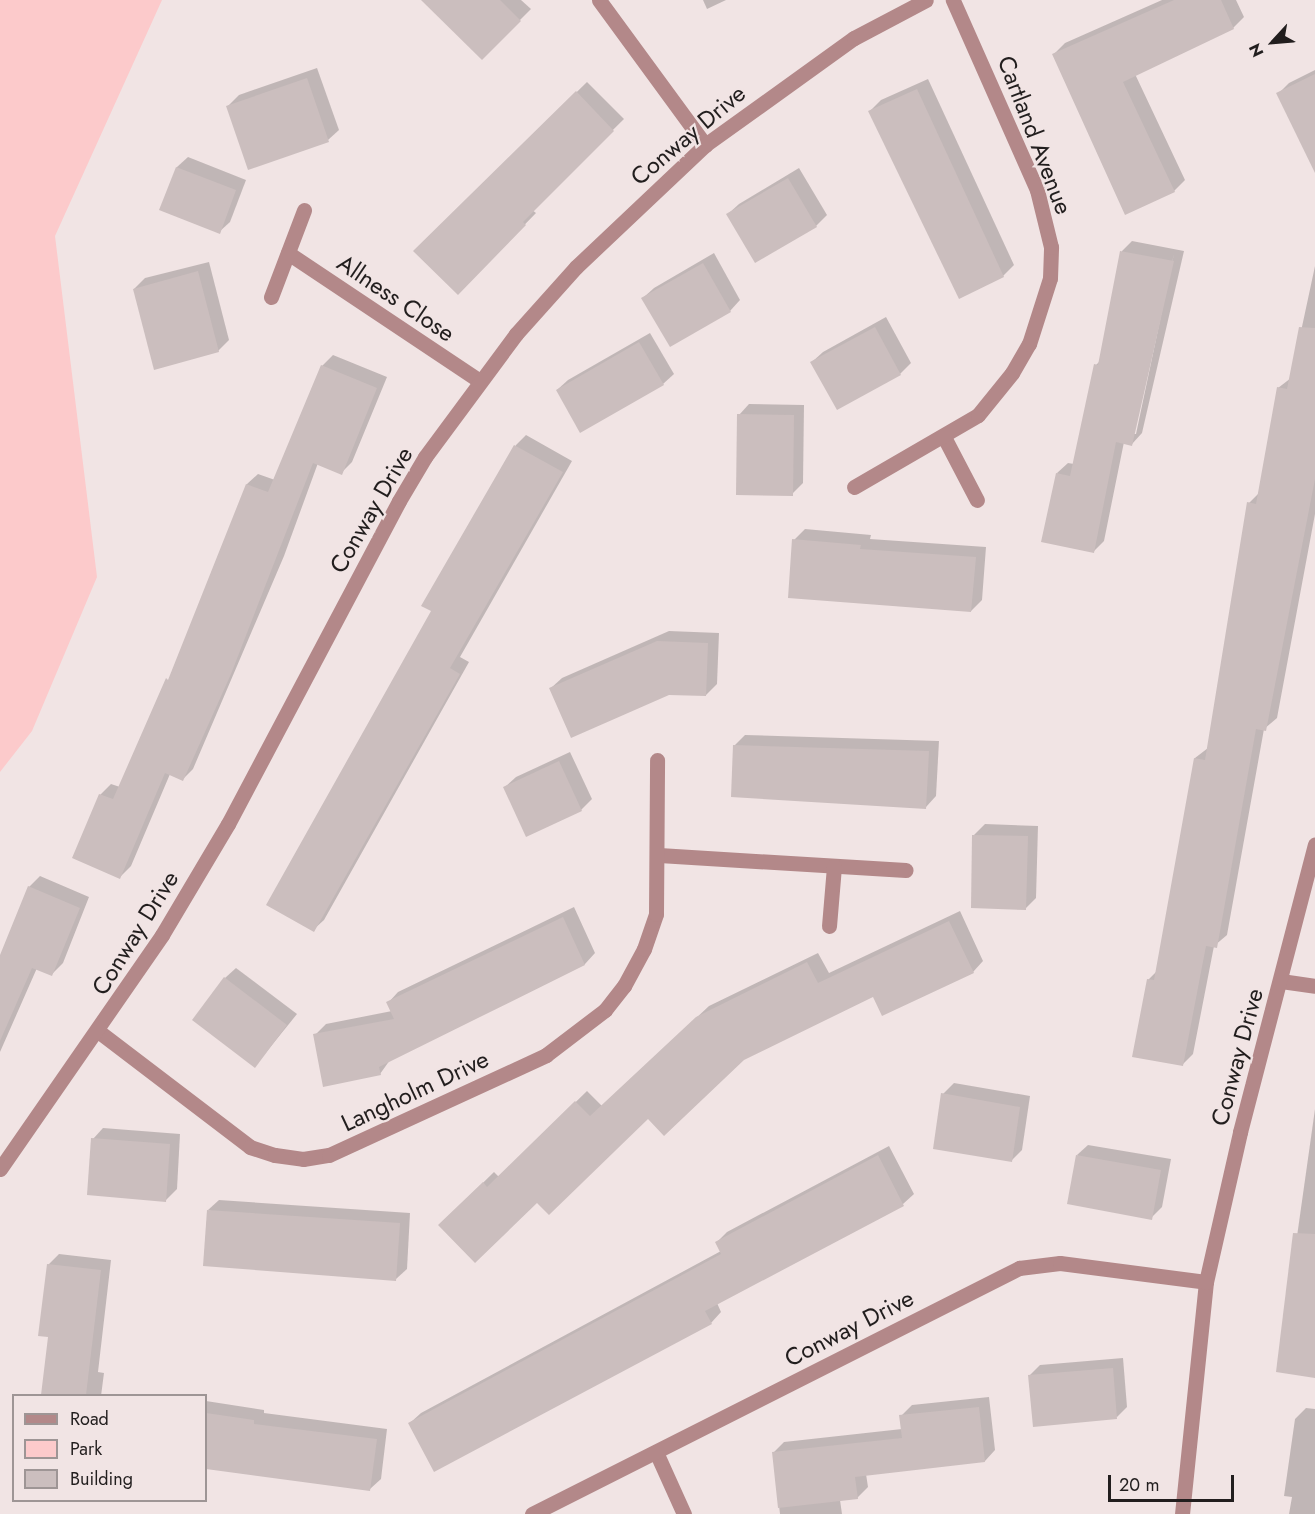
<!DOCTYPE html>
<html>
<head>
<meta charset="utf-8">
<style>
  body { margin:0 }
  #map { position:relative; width:1315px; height:1514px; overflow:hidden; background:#f1e4e4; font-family:Jost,sans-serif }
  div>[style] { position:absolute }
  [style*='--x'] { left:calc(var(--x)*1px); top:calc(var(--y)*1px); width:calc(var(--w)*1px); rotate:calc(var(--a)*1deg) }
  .green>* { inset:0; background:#fccacb }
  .shadow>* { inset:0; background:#0003 }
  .building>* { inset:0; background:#cbbebe }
  .street>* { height:15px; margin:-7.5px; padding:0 7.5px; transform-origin:7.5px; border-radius:7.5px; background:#b38889 }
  span { translate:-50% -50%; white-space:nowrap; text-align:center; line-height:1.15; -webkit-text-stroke:4.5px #f1e4e4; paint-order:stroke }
  .street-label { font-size:24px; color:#221e1e }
  .legend { position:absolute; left:12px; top:1394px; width:195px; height:108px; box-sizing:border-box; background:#f1e4e4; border:2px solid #9e9595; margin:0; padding:8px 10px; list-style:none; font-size:18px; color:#221e1e }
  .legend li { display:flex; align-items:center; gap:12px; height:30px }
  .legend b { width:30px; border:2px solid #9e9595 }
  .north { position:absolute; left:1243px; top:12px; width:60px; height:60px; -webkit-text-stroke:4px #f1e4e4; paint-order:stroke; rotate:244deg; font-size:16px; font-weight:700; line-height:24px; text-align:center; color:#221e1e }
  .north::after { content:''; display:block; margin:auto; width:21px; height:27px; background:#221e1e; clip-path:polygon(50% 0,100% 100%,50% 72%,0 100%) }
  .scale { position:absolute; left:1108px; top:1475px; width:126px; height:27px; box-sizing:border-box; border:3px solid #221e1e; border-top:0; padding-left:8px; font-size:18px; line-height:21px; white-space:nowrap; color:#221e1e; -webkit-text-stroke:4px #f1e4e4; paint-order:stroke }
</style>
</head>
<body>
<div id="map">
  <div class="green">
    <i style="clip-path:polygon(0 0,162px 0,55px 236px,97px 577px,32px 731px,0 772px)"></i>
  </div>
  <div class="shadow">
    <i style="clip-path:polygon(441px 0,521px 0,531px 9px,482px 58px)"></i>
    <i style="clip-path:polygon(703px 0,726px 0,707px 9px)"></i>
    <i style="clip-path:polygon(1162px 0,1236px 0,1244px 17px,1233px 28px,1135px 74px,1185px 180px,1174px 191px,1054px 54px,1065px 43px)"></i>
    <i style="clip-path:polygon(317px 68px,339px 130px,328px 140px,228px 106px,239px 95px)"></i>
    <i style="clip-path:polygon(1315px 70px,1315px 162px,1278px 94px,1289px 83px)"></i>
    <i style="clip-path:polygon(928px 79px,1014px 265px,1003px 276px,870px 111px,881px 100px)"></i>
    <i style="clip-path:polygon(587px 82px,624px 119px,532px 210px,536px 213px,458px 293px,415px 251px)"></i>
    <i style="clip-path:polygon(188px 157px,246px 180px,230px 222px,219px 232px,161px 209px,177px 167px)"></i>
    <i style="clip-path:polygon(799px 168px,827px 215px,816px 226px,728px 214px,739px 204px)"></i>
    <i style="clip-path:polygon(evenodd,1132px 241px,1184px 251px,1142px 433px,1132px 444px,1124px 442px,1104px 541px,1093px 552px,1057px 473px,1068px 463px,1074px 464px,1096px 365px,1101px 360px,1122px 251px,1132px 241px,1174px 254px,1136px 434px,1133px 434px,1174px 254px)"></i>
    <i style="clip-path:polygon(714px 253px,740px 300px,730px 311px,643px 298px,654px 288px)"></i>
    <i style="clip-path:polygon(209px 262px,229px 340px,218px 351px,134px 289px,145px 278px)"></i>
    <i style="clip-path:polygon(1315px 266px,1315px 514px,1277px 718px,1264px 729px,1227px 935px,1214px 946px,1193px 1054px,1182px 1065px,1148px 980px,1157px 971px,1195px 758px,1208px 748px,1249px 503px,1260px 492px,1278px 388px,1291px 378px)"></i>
    <i style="clip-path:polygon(886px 317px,911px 363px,900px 374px,812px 362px,823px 352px)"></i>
    <i style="clip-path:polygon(650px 333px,674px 374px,663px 384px,557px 390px,568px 380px)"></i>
    <i style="clip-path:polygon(333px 355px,387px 377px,352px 462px,341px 473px,318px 463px,284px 556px,193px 769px,183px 779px,170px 774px,131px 866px,120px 877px,100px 795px,111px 784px,120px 787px,172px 674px,247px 484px,258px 474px,275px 480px,322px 366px)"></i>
    <i style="clip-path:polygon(749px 404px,804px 405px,803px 483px,792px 494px,739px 415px)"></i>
    <i style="clip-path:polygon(526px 435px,572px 461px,460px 657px,469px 662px,324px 920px,313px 930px,433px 611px,423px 605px,516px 445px)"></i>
    <i style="clip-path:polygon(805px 529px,871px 535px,870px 539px,986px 547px,982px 600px,971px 611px,794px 540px)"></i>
    <i style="clip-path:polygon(669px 631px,719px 633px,717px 684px,706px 695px,551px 688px,562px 678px)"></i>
    <i style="clip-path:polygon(745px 735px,939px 741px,936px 796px,926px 807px,734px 746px)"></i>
    <i style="clip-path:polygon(570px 752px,592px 799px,581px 810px,505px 787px,516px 777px)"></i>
    <i style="clip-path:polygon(985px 824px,1038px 826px,1036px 898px,1025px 909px,974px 835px)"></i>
    <i style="clip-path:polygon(40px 876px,89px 897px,63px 963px,52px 974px,37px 968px,0 1052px,0 959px,29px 887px)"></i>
    <i style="clip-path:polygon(574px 907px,595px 953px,585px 964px,390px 1060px,380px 1074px,315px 1035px,326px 1024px,392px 1011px,388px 1003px,398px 992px)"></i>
    <i style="clip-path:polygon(960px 911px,983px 961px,973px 972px,874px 995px,743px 1059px,648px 1117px,537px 1200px,440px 1225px,494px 1172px,499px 1177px,587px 1091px,602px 1106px,709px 1006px,818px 953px,829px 973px)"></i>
    <i style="clip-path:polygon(236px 968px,297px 1014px,255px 1066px,225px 978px)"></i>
    <i style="clip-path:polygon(954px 1083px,1030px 1096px,1022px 1150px,1011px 1161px,943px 1094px)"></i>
    <i style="clip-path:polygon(1315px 1109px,1315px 1376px,1278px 1371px)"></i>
    <i style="clip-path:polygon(103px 1128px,180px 1134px,177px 1189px,166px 1200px,93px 1139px)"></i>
    <i style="clip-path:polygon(1088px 1145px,1171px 1159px,1162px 1207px,1151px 1218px,1077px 1155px)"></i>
    <i style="clip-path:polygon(889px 1146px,914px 1194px,903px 1204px,717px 1303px,721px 1312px,711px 1323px,410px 1423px,421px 1413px,721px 1251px,716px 1243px,727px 1232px)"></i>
    <i style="clip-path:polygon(219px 1200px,410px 1213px,407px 1269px,396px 1279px,208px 1210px)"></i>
    <i style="clip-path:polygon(59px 1254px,111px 1260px,98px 1372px,104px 1373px,101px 1396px,42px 1396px,50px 1336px,48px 1265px)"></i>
    <i style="clip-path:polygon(1123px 1358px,1127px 1407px,1117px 1417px,1029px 1376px,1040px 1365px)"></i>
    <i style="clip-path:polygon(989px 1397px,995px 1450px,985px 1461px,866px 1474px,868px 1487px,857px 1498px,840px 1500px,842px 1514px,780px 1514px,773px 1453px,784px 1442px,902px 1429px,901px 1416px,912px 1405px)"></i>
    <i style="clip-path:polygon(206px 1401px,264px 1410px,264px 1413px,387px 1429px,381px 1479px,370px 1489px,206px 1467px)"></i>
    <i style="clip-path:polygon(1306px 1408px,1315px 1409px,1315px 1514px,1289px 1514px,1292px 1497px,1284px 1496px,1295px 1419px)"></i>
  </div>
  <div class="building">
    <i style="clip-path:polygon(421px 0,500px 0,521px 21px,482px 60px)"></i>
    <i style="clip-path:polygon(1174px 0,1221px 0,1234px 29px,1123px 82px,1175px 192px,1125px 215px,1052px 54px)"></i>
    <i style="clip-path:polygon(1315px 74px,1315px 173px,1276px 93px)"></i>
    <i style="clip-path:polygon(307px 78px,329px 142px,248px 170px,226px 106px)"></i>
    <i style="clip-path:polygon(917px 89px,1004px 277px,959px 299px,868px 111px)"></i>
    <i style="clip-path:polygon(576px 91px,614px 131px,523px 222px,526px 225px,458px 295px,413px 251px)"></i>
    <i style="clip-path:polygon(176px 167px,236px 190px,220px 234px,159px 210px)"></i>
    <i style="clip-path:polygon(788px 178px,817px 227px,755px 263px,726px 214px)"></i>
    <i style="clip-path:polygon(1120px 251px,1174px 261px,1132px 446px,1116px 442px,1094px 553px,1041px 542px,1056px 473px,1070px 476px,1094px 364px,1098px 365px)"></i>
    <i style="clip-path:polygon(703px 263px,731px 312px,670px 347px,641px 298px)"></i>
    <i style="clip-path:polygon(198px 271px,219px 352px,154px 370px,133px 289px)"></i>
    <i style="clip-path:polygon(875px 327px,901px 375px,837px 410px,810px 362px)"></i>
    <i style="clip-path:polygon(1299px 327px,1315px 328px,1315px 479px,1266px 731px,1256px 729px,1217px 948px,1206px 946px,1183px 1066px,1132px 1057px,1147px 979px,1154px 980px,1194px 758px,1205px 760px,1247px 502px,1256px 504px,1277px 387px,1287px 389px)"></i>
    <i style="clip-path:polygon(639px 342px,664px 385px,580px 433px,556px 390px)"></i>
    <i style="clip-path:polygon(321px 365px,377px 388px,342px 475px,313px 463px,231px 674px,183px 781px,165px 773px,120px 879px,72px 858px,99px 794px,113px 799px,166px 678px,168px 680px,246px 484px,268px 492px)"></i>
    <i style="clip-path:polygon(737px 414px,794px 415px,793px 496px,736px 495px)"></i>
    <i style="clip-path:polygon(514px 445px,563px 472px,450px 668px,460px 674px,314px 932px,266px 905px,431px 611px,421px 606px)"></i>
    <i style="clip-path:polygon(792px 539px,861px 545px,860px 549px,976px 557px,971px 612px,788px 598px)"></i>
    <i style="clip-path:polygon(657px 641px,708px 643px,706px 696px,669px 695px,571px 738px,549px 688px)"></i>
    <i style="clip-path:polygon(733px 745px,929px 751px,926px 809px,731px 797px)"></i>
    <i style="clip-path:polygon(559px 761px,582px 811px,526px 837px,503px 787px)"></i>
    <i style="clip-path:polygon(972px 835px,1028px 836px,1026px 910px,971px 908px)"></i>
    <i style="clip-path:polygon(28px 886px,80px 908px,52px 976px,32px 968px,0 1041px,0 955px)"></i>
    <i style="clip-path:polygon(563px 917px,585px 965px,379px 1067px,381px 1075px,323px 1087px,313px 1034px,394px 1019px,386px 1002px)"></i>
    <i style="clip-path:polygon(949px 921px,974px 973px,882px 1016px,873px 997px,744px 1060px,664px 1136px,648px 1119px,549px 1215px,537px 1203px,475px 1263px,438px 1225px,483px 1182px,487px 1187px,575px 1101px,590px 1116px,696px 1017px,807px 962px,818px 983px)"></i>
    <i style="clip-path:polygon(224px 977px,287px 1025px,255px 1068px,192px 1020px)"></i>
    <i style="clip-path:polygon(941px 1093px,1020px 1107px,1012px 1162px,933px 1149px)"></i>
    <i style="clip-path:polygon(91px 1138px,170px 1144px,166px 1202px,87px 1195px)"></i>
    <i style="clip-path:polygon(878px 1155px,904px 1206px,705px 1311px,712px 1324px,434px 1472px,408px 1423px,721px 1254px,715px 1242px)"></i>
    <i style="clip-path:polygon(1076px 1155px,1161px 1170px,1152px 1220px,1067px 1204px)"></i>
    <i style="clip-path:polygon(207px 1210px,400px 1223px,396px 1281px,203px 1266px)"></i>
    <i style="clip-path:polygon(1293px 1233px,1315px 1234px,1315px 1378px,1276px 1372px)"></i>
    <i style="clip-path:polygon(47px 1264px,101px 1270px,86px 1395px,41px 1395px,48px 1337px,38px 1336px)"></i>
    <i style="clip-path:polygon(1113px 1368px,1117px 1419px,1033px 1427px,1028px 1375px)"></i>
    <i style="clip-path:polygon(979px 1407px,985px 1462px,855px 1477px,858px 1499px,778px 1508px,772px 1452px,902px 1438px,899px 1415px)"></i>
    <i style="clip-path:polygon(206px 1413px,254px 1420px,254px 1424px,377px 1439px,370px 1491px,206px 1469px)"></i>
  </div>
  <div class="street">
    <i style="--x:599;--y:0;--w:180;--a:53.8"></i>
    <i style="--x:288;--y:253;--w:231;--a:33.7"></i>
    <i style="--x:271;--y:297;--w:93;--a:-69.2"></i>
    <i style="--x:944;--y:437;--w:71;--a:62.4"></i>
    <i style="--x:854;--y:487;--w:143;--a:-30.1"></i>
    <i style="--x:978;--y:415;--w:54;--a:-51"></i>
    <i style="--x:1012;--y:373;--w:34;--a:-60"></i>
    <i style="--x:1029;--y:344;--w:69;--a:-72.3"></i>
    <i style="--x:1050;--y:278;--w:31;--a:-88"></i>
    <i style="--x:1051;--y:247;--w:59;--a:-103.8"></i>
    <i style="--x:1037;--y:190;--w:208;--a:-113.9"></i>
    <i style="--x:659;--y:855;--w:247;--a:3.5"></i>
    <i style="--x:829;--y:926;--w:60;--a:-85.2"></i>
    <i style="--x:1281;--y:981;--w:34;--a:8"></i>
    <i style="--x:98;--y:1031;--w:191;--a:37.3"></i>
    <i style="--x:250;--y:1147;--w:26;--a:18"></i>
    <i style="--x:275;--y:1155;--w:28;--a:8"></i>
    <i style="--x:303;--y:1159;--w:26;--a:-9"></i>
    <i style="--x:329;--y:1155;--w:239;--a:-24.7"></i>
    <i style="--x:546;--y:1055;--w:74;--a:-37.3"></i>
    <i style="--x:605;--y:1010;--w:31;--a:-52"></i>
    <i style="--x:624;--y:986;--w:42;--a:-61.6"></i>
    <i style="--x:644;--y:949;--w:37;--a:-71"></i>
    <i style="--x:656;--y:914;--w:154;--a:-89.6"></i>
    <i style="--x:0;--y:1169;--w:285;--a:-55.3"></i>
    <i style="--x:162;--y:935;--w:129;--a:-59.3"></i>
    <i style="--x:228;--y:824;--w:365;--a:-62.1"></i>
    <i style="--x:399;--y:501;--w:51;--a:-59.4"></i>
    <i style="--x:425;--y:457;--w:153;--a:-53.5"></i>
    <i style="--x:516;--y:334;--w:90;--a:-48.2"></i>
    <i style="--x:576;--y:267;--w:178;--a:-43.4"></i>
    <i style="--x:705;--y:145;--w:183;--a:-35.7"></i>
    <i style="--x:854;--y:38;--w:81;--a:-27.8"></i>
    <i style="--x:656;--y:1452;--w:68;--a:65.7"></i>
    <i style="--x:532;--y:1514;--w:546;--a:-26.8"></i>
    <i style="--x:1019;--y:1268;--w:41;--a:-7"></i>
    <i style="--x:1060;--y:1263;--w:147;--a:7.4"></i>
    <i style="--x:1182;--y:1514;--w:233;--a:-84.1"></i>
    <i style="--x:1206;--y:1282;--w:154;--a:-77.2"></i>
    <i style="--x:1240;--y:1132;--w:297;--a:-75.4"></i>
  </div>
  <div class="street-label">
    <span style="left:688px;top:135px;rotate:-40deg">Conway Drive</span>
    <span style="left:1035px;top:135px;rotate:69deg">Cartland Avenue</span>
    <span style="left:396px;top:298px;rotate:34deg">Allness Close</span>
    <span style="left:371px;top:510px;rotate:-60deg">Conway Drive</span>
    <span style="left:135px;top:933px;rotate:-58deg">Conway Drive</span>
    <span style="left:1237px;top:1057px;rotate:-75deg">Conway Drive</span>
    <span style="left:415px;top:1091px;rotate:-25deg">Langholm Drive</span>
    <span style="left:849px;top:1328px;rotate:-27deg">Conway Drive</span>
  </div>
  <ul class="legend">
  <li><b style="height:8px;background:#b38889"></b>Road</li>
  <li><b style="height:16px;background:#fccacb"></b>Park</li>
  <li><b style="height:16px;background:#cbbebe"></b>Building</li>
  </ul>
  <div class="north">N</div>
  <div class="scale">20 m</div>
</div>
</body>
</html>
